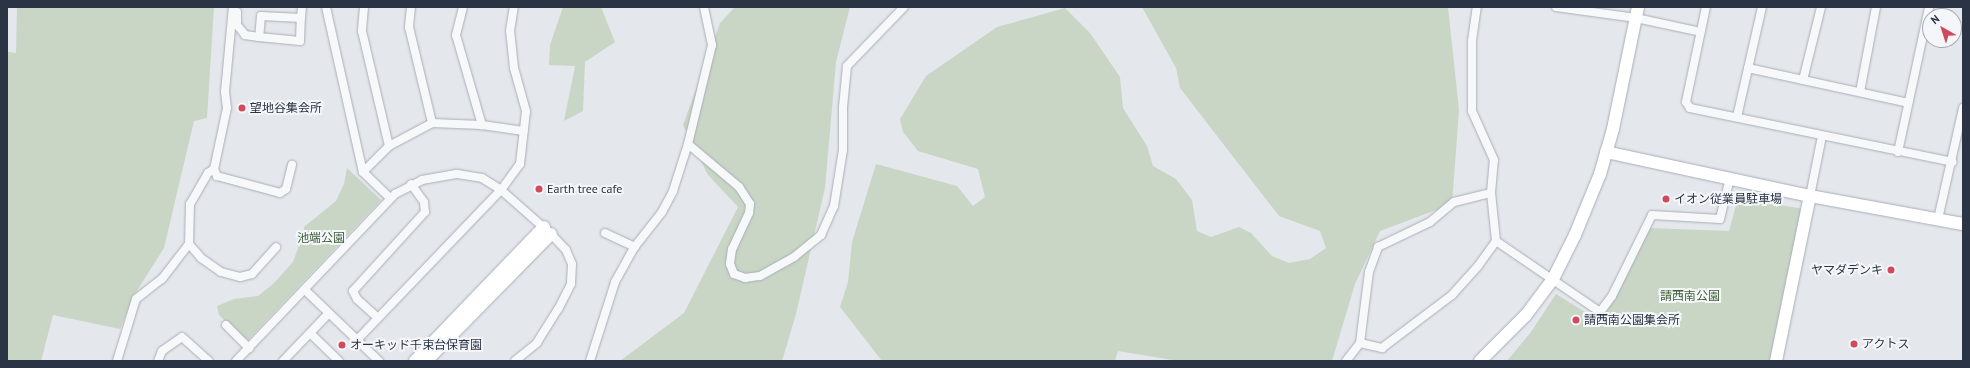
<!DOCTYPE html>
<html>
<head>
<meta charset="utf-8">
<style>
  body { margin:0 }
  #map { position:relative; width:1970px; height:368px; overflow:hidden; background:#e4e7ec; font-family:"PT Sans","Noto Sans JP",sans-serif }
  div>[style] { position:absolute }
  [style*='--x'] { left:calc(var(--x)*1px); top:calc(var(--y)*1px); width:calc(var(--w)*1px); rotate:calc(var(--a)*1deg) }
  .green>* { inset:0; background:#c9d6c5 }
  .roads { filter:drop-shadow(0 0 1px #a9aeb7) drop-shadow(0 0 1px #a9aeb7) }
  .street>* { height:8px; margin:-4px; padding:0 4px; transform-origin:4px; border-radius:4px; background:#f7f8fa }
  .secondary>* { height:12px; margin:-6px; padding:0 6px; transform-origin:6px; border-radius:6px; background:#fff }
  .dots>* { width:11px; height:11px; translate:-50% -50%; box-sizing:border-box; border:2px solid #f4f6f9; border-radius:50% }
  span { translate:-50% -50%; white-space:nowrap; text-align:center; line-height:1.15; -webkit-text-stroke:4px #f4f6f9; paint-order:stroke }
  .poi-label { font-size:12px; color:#2b3445 }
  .left { translate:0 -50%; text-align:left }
  .right { translate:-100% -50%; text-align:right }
  .park-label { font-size:12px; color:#3f6138 }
  .frame { position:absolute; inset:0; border:8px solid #2b3445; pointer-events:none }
  .north { position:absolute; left:1922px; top:8px; width:40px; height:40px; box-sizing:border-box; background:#f4f6f9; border:1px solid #a4a8b1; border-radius:50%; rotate:321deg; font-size:11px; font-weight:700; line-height:16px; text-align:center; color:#2b3445 }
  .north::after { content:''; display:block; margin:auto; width:14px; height:18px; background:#d1495b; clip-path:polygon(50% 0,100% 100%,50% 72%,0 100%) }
</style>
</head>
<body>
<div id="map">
  <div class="green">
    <i style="clip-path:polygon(17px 7px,214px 7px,207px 118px,194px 121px,164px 248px,133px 297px,120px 329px,53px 315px,41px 361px,7px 361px,7px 52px,16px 53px)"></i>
    <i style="clip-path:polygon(563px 7px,601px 7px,615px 42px,585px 62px,583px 111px,564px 121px,575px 66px,549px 65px,550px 45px)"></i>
    <i style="clip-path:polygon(735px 7px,850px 7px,836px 62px,825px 188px,796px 314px,782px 361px,620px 361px,684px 313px,738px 207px,708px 175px,683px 125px,720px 23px)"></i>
    <i style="clip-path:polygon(1142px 7px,1448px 7px,1459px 110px,1452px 204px,1380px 231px,1355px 284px,1332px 361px,1179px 361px,1118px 351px,1115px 361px,882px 361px,840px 307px,848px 282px,852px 242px,876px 164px,957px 186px,973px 206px,985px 197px,978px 169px,918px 151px,903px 132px,900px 119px,926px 76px,997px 27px,1065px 8px,1090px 33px,1120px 77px,1123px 108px,1147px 146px,1153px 166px,1176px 179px,1192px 200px,1197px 231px,1211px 237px,1239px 227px,1251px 233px,1272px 256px,1289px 263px,1310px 259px,1326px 248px,1320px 231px,1279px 216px,1180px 88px,1176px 68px)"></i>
    <i style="clip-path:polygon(347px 168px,381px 200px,249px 339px,244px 339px,219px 315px,217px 306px,234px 299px,258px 296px,273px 284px,293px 262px,304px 232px,304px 227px,336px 201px,344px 184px)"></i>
    <i style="clip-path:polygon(1738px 198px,1804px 209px,1770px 361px,1507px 361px,1531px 332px,1556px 294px,1601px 322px,1649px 228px,1729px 231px)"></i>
  </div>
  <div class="roads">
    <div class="street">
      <i style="--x:233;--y:7;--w:85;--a:95.4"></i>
      <i style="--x:225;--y:92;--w:16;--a:83"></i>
      <i style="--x:227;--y:108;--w:62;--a:102"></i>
      <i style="--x:214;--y:169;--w:8;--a:67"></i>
      <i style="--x:217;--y:176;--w:65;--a:15.1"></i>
      <i style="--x:280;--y:193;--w:7;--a:-34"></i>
      <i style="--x:286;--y:189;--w:25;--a:-76"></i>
      <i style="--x:326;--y:7;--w:169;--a:77.4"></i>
      <i style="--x:363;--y:172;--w:37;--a:44"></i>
      <i style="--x:364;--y:7;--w:24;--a:95"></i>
      <i style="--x:362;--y:31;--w:118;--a:76.8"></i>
      <i style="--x:411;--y:7;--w:20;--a:96"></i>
      <i style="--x:409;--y:27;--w:99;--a:76.5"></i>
      <i style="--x:463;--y:7;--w:29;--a:104"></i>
      <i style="--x:456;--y:35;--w:94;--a:73.9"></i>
      <i style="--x:1556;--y:7;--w:81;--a:7.8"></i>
      <i style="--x:1636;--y:18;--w:66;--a:12.2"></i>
      <i style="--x:1706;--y:7;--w:97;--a:101.9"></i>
      <i style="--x:1686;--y:102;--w:7;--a:56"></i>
      <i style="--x:1690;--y:108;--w:268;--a:11.6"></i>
      <i style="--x:237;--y:12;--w:13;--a:90"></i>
      <i style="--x:237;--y:25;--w:13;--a:51"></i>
      <i style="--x:245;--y:35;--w:14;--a:8"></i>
      <i style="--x:259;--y:37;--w:41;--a:5.6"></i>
      <i style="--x:300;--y:41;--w:23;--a:-88"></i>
      <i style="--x:301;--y:18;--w:40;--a:-177.1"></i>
      <i style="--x:261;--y:16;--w:21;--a:95"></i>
      <i style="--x:301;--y:18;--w:11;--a:-85"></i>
      <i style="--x:1748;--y:68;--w:164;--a:12.3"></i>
      <i style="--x:1803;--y:80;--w:75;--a:-76.1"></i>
      <i style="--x:1860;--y:92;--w:86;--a:-79.3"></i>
      <i style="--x:1737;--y:117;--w:113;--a:-77.2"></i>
      <i style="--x:688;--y:144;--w:67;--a:40.1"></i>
      <i style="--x:739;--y:187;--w:20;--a:57"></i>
      <i style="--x:750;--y:204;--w:9;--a:96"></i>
      <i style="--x:749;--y:213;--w:40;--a:115"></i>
      <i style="--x:732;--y:249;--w:15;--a:98"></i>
      <i style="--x:730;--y:264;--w:11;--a:68"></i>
      <i style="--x:734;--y:274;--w:12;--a:20"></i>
      <i style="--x:745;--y:278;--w:15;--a:-8"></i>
      <i style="--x:760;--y:276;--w:39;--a:-29"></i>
      <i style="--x:794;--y:257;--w:35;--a:-39"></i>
      <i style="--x:821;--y:235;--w:32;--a:-66"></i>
      <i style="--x:834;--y:206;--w:57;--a:-80.9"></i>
      <i style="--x:843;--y:150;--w:43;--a:-90"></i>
      <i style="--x:843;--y:107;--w:41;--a:-84.4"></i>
      <i style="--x:847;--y:66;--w:82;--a:-46"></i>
      <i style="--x:1898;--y:152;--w:148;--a:-77.9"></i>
      <i style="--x:214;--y:169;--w:7;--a:146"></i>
      <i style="--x:208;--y:173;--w:36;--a:120"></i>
      <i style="--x:190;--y:204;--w:40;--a:91.4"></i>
      <i style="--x:189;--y:244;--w:18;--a:49"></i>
      <i style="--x:201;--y:258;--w:24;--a:35"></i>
      <i style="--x:221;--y:272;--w:20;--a:15"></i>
      <i style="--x:240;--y:277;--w:12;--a:-14"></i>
      <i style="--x:252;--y:274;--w:36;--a:-48"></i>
      <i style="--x:363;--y:172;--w:37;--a:-45"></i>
      <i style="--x:389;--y:146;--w:49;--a:-28.1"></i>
      <i style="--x:432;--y:123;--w:50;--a:2.3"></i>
      <i style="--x:482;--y:125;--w:42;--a:8.1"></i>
      <i style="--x:1810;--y:196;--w:61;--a:-78.7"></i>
      <i style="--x:1938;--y:219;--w:114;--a:-77.3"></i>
      <i style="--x:605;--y:233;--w:33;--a:25"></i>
      <i style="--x:1496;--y:241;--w:126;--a:34.3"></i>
      <i style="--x:1600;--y:312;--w:20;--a:-53"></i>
      <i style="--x:1612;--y:296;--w:90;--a:-63.7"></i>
      <i style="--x:1652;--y:215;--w:68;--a:3.4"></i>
      <i style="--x:1720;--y:219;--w:42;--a:-76.3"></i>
      <i style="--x:305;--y:290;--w:103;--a:43.8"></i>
      <i style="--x:378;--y:318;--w:28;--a:-138"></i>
      <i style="--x:357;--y:299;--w:9;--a:-117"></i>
      <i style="--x:353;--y:291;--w:107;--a:-47.7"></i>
      <i style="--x:425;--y:212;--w:10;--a:-96"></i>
      <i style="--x:424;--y:202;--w:22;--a:-126"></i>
      <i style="--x:226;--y:325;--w:33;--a:45"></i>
      <i style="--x:310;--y:333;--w:40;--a:44"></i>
      <i style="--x:357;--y:340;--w:208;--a:-46.2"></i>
      <i style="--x:501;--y:190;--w:32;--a:-54"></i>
      <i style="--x:520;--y:164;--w:53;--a:-83.5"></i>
      <i style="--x:526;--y:111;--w:45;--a:-105.6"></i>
      <i style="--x:514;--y:68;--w:37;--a:-96"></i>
      <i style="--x:510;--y:31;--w:24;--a:-81"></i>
      <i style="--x:1360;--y:343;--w:23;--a:13"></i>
      <i style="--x:1382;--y:348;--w:88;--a:-37.1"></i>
      <i style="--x:1452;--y:295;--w:39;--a:-48"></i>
      <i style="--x:1478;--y:266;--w:31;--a:-54"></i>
      <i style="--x:1496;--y:241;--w:48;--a:-95.9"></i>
      <i style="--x:1491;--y:193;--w:33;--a:-85"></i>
      <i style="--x:1494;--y:160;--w:54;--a:-114.2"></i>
      <i style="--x:1472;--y:111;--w:70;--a:-90"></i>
      <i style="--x:1472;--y:41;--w:34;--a:-82"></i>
      <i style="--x:117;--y:361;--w:65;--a:-73"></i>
      <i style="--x:136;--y:299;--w:33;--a:-38"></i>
      <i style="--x:162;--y:279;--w:44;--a:-52.4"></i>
      <i style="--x:158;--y:361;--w:11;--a:-68"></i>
      <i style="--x:162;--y:351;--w:24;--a:-35"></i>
      <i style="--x:182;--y:337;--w:36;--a:42"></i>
      <i style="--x:236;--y:361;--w:231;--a:-46.4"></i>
      <i style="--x:395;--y:194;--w:30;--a:-27"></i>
      <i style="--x:422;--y:180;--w:36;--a:-10"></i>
      <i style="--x:457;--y:174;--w:25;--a:9"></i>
      <i style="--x:482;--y:178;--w:22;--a:32"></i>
      <i style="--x:501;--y:190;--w:67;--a:41.3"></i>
      <i style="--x:551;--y:234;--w:22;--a:47"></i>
      <i style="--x:566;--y:250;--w:15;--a:67"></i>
      <i style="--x:572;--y:264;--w:20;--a:93"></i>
      <i style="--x:571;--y:284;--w:28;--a:117"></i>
      <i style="--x:558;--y:309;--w:40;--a:122"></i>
      <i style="--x:537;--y:343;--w:28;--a:141"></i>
      <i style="--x:283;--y:361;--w:66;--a:-46.2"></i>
      <i style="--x:590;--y:361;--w:83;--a:-72.4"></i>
      <i style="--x:615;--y:282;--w:38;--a:-61"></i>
      <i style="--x:633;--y:249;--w:47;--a:-51.9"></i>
      <i style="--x:662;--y:212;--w:24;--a:-62"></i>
      <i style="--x:673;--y:191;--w:49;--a:-72.3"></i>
      <i style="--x:688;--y:144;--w:102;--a:-76.4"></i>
      <i style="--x:712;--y:45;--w:39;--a:-102"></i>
      <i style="--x:1346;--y:361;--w:23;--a:-52"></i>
      <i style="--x:1360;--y:343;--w:72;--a:-82.8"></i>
      <i style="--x:1369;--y:272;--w:27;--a:-70"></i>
      <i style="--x:1378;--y:247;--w:58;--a:-25.7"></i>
      <i style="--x:1430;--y:222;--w:31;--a:-40"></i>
      <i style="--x:1454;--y:202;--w:38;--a:-14"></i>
    </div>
    <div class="secondary">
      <i style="--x:1606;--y:152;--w:209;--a:12.2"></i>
      <i style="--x:1810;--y:196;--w:156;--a:10.4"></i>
      <i style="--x:415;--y:361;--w:186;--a:-46.1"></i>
      <i style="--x:426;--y:361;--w:178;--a:-45.5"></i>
      <i style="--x:1480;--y:361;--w:65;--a:-45"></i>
      <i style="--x:1526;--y:315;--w:45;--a:-53.1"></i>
      <i style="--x:1553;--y:279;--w:49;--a:-63.4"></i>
      <i style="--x:1575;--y:235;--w:66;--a:-67.7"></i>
      <i style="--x:1600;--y:174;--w:47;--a:-73.9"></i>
      <i style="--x:1613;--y:129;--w:125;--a:-78.4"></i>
      <i style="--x:1776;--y:361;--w:168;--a:-78.4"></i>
    </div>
  </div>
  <div class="dots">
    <i style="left:242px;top:108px;background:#d1495b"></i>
    <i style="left:539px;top:189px;background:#d1495b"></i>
    <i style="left:1666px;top:199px;background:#d1495b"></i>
    <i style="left:1891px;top:270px;background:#d1495b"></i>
    <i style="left:1576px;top:320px;background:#d1495b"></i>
    <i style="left:1854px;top:344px;background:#d1495b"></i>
    <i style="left:342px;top:345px;background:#d1495b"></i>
  </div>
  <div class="poi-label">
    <span class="left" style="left:250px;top:108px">望地谷集会所</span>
    <span class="left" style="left:547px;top:189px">Earth tree cafe</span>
    <span class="left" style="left:1674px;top:199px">イオン従業員駐車場</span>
    <span class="right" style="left:1883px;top:270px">ヤマダデンキ</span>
    <span class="left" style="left:1584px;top:320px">請西南公園集会所</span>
    <span class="left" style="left:1862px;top:344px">アクトス</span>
    <span class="left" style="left:350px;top:345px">オーキッド千束台保育園</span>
  </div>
  <div class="park-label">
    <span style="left:321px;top:238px">池端公園</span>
    <span style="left:1690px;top:296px">請西南公園</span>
  </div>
  <div class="frame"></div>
  <div class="north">N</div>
</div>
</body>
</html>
